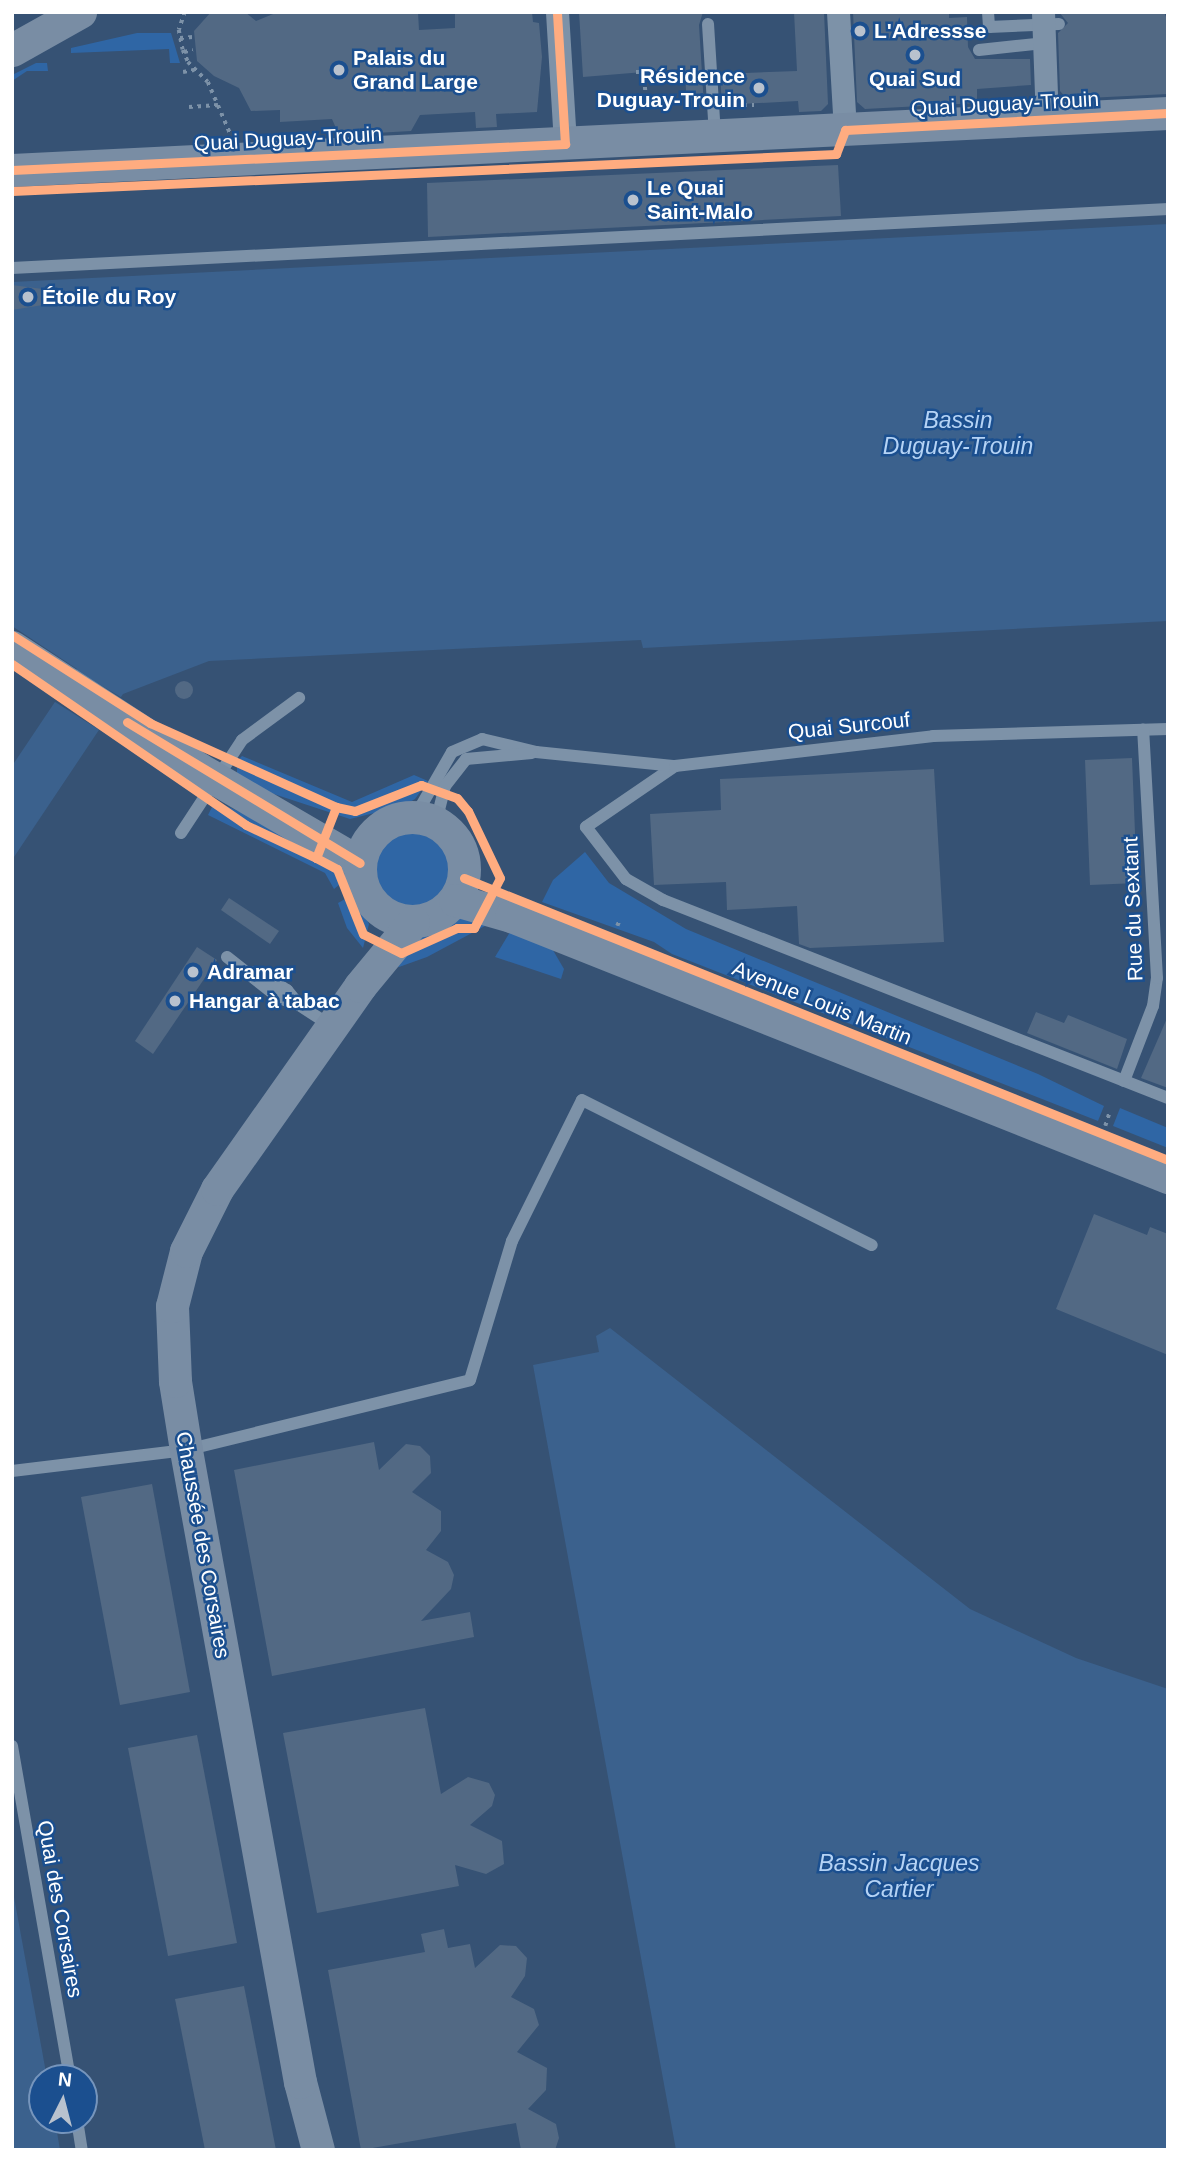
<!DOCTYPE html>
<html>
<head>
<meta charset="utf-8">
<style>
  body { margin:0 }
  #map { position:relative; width:1180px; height:2162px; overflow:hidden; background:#365274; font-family:Arial,sans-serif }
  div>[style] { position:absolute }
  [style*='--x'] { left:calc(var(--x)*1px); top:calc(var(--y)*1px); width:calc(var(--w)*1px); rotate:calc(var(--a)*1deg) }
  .green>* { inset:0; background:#2f66a5 }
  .round { border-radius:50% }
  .water>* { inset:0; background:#3b618d }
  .pier>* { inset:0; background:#365274 }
  .building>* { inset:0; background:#526984 }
  .path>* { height:3.5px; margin-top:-1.75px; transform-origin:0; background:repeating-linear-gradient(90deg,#7d92a8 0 3.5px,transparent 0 8.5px) }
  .lane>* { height:12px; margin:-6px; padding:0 6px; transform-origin:6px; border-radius:6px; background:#7d92a8 }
  .street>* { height:23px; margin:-11.5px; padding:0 11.5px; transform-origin:11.5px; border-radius:11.5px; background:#7d92a8 }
  .secondary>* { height:33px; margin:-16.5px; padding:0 16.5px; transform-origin:16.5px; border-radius:16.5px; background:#798da4 }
  .secondary>.ring { margin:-16.5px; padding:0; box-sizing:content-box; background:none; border:33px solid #798da4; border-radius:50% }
  .cycleway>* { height:9px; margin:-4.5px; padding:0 4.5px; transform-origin:4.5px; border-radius:4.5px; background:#ffac80 }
  .dots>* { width:19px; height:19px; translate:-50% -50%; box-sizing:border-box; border:4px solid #1b4f8f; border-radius:50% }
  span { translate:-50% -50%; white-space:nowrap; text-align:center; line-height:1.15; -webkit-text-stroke:5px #1b4f8f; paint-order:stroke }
  .poi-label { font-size:21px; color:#fff; font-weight:700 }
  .left { translate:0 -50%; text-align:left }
  .right { translate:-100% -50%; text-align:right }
  .street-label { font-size:21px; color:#fff }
  .water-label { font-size:23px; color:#b5d3f5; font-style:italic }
  .frame { position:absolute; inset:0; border:14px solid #fff; pointer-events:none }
  .north { position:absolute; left:28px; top:2064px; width:70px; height:70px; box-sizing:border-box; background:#1b4f8f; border:2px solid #7695bc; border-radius:50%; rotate:6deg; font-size:19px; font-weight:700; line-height:28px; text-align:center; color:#fff }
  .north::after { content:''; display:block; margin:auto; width:24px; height:32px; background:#b9c2ce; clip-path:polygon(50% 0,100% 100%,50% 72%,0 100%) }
</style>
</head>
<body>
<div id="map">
  <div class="green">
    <i style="clip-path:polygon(137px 33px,171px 33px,180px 63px,170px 63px,169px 49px,71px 53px,71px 48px)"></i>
    <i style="clip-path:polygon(36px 63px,47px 63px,48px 71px,27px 71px,12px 81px,12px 75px)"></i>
    <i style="clip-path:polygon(242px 756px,352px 802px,414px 775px,428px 781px,415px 799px,403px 806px,350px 819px,237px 782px,237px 761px)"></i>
    <i style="clip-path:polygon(215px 801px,336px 854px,349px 877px,334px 889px,325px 873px,208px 815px)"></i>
    <i class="round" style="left:375px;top:828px;width:80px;height:80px"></i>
    <i style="clip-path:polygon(585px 852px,609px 883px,686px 929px,1038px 1074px,1104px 1106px,1098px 1121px,672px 954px,654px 942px,542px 902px,553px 880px)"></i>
    <i style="clip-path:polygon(356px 893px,369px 924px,363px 948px,347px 928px,338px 903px)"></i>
    <i style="clip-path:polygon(460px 915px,490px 915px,485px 926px,427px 957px,399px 967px,390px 962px,418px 936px)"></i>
    <i style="clip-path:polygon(513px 927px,547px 940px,564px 969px,561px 979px,495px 957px)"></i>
    <i style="clip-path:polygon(1120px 1108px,1168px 1128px,1168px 1148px,1113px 1126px)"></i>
  </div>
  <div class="water">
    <i style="clip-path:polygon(1168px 224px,1168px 621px,643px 648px,641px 640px,209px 661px,123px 694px,12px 860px,12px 766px,77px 669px,12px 626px,12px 282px)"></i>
    <i style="clip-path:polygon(610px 1328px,970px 1609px,1076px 1658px,1168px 1689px,1168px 2150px,676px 2150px,533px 1365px,599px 1352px,596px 1336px)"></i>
    <i style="clip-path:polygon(12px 1886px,47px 2078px,42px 2078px,42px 2120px,55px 2120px,60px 2150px,12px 2150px)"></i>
  </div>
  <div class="pier">
    <i style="clip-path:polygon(72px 668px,124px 699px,101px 731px,52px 700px)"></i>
  </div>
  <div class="building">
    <i style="clip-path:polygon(211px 12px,245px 12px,256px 21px,278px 12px,418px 12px,419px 30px,455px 28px,455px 12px,532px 12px,533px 22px,539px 23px,542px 57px,537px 112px,496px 114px,497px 127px,476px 128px,475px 112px,420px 115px,411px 131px,339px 135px,332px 119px,280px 122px,280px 110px,251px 111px,239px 88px,214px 76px,197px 61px,194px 31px)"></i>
    <i style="clip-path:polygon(579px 12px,703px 12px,699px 25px,704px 106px,687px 108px,685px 73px,680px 69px,583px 77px)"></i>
    <i style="clip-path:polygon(794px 12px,824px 12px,828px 104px,821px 111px,799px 112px,798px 101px,722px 105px,720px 74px,797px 71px)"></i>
    <i style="clip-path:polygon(853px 12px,949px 12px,949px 18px,967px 17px,968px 47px,975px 59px,1030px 59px,1031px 85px,977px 89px,977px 103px,865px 109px,857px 102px)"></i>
    <i style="clip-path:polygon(1059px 12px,1164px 12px,1168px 22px,1168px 94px,1067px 99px,1060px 91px,1058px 33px,1068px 23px)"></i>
    <i style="clip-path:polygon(838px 165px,841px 216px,428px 237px,427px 183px)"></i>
    <i style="clip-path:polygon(12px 285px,43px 289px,43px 305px,12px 310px)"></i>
    <i class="round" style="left:175px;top:681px;width:18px;height:18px"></i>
    <i style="clip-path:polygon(1132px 758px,1137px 883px,1090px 885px,1085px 760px)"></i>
    <i style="clip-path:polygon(934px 769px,944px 942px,810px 948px,799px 944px,797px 906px,727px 910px,726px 882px,654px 885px,650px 814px,721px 810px,720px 779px)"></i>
    <i style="clip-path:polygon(229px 898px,279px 931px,270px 944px,221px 910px)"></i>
    <i style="clip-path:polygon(197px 947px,217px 960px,153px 1054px,135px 1041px)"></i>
    <i style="clip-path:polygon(1036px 1012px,1064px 1023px,1068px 1015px,1127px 1039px,1117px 1069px,1027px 1033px)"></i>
    <i style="clip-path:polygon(1168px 1016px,1168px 1088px,1141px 1078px)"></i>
    <i style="clip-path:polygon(1094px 1214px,1147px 1235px,1150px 1227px,1168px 1234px,1168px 1355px,1056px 1309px)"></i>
    <i style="clip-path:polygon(374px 1442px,379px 1470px,406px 1444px,420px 1446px,430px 1456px,431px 1473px,412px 1492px,441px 1511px,441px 1531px,426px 1550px,448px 1562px,454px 1575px,451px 1589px,421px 1621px,470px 1612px,474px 1637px,272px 1676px,234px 1470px)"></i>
    <i style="clip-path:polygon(152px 1484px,190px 1692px,120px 1705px,81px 1497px)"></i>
    <i style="clip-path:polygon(425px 1708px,441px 1794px,468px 1777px,489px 1783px,495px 1795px,492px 1806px,470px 1825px,502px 1841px,504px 1864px,486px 1874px,455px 1865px,459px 1886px,317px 1913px,283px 1733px)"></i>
    <i style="clip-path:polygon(197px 1735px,237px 1943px,168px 1956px,128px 1748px)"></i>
    <i style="clip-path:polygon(444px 1929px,448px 1948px,470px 1944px,475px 1968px,500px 1945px,516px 1946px,527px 1958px,525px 1976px,511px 1997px,534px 2009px,539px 2025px,517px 2052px,547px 2068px,546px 2090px,528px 2109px,556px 2124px,559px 2138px,555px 2150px,521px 2150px,516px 2123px,361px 2150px,328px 1970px,425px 1952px,421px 1934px)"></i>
    <i style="clip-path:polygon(244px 1986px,276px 2150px,205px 2150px,175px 1999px)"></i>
  </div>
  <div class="path">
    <i style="--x:185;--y:12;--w:19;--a:108"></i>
    <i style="--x:179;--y:30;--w:20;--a:79"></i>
    <i style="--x:183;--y:50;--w:13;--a:67"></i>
    <i style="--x:188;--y:62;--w:28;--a:45"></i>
    <i style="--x:208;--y:82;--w:56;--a:66.7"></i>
    <i style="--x:180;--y:38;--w:13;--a:-4"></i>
    <i style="--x:184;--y:52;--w:9;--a:-13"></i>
    <i style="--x:644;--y:70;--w:28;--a:86"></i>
    <i style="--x:183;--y:72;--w:11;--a:-10"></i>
    <i style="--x:636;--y:72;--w:17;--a:0"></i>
    <i style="--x:735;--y:105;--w:19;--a:0"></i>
    <i style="--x:189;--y:107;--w:29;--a:-4"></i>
    <i style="--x:617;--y:926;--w:8;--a:-67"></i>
    <i style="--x:1105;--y:1126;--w:13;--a:-72"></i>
  </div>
  <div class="lane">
    <i style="--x:988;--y:12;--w:15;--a:86"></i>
    <i style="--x:989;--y:27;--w:70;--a:-2.5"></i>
    <i style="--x:708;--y:24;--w:112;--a:86.4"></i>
    <i style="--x:979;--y:50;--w:65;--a:-6.1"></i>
    <i style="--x:12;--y:268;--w:1158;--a:-2.92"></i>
    <i style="--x:675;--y:766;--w:108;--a:145.6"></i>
    <i style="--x:586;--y:827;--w:66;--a:52.4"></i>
    <i style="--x:626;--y:879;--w:43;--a:29.6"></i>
    <i style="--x:663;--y:900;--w:542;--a:21.41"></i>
    <i style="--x:401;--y:818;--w:23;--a:-31"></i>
    <i style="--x:421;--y:806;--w:62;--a:-60.1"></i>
    <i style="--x:452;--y:752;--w:33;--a:-23"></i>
    <i style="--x:482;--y:739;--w:56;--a:13.5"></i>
    <i style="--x:536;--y:752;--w:140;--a:5.8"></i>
    <i style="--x:675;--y:766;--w:260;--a:-6.6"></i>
    <i style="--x:933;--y:736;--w:235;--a:-1.7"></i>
    <i style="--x:436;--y:822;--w:37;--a:-76"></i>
    <i style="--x:445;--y:786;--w:34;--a:-52"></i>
    <i style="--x:466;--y:759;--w:66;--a:-5.2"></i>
    <i style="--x:181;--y:833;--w:111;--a:-56.7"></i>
    <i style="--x:242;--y:740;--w:71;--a:-36.4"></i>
    <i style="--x:227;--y:957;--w:66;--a:38.3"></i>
    <i style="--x:279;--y:998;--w:21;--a:19"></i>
    <i style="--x:248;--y:972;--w:14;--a:8"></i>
    <i style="--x:262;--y:974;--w:30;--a:33"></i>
    <i style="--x:287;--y:990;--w:19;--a:51"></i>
    <i style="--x:299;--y:1005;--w:38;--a:33"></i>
    <i style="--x:1124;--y:1081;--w:80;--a:-68.9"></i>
    <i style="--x:1153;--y:1006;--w:28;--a:-82"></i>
    <i style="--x:1157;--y:978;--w:249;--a:-93.2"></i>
    <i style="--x:12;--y:1471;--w:175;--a:-6.9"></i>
    <i style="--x:186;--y:1450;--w:292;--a:-13.8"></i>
    <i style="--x:470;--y:1380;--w:145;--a:-73.2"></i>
    <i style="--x:512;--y:1241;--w:157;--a:-63.6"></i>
    <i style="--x:582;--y:1100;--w:324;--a:26.6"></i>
    <i style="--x:12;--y:1746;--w:337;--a:80.1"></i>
    <i style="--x:77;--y:2120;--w:30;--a:81"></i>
  </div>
  <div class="street">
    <i style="--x:557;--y:12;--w:132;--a:86.5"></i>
    <i style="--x:838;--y:12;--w:118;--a:86.6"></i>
    <i style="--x:1043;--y:12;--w:107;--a:87.9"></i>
  </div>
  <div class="secondary">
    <i style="--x:12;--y:50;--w:78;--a:-29.2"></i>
    <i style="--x:12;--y:170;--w:1157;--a:-2.82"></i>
    <i style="--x:12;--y:647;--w:223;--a:33.1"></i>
    <i style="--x:199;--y:769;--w:186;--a:30.3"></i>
    <i class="ring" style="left:360px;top:817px;width:71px;height:71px"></i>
    <i style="--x:455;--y:900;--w:58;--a:15.9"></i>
    <i style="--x:511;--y:916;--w:707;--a:21.67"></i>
    <i style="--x:318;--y:2150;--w:70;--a:-104.8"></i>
    <i style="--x:300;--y:2082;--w:642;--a:-100.23"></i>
    <i style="--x:186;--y:1450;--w:70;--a:-99.1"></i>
    <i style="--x:175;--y:1381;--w:75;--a:-92.3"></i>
    <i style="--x:172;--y:1306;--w:57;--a:-75.7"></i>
    <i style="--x:186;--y:1251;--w:69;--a:-63.4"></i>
    <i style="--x:217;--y:1189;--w:248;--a:-54.8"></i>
    <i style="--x:360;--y:986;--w:83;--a:-50.4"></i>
  </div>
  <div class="cycleway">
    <i style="--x:12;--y:170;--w:554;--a:-2.69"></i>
    <i style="--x:565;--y:144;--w:132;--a:-93.5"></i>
    <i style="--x:12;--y:191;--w:825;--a:-2.57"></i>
    <i style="--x:836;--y:154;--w:26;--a:-69"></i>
    <i style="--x:845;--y:130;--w:323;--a:-3"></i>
    <i style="--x:12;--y:635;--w:164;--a:32.5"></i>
    <i style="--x:150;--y:723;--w:204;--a:24.3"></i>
    <i style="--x:336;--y:807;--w:19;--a:12"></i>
    <i style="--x:355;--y:811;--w:71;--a:-21.5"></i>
    <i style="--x:421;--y:785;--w:38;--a:20"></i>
    <i style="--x:457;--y:798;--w:17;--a:50"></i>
    <i style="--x:468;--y:811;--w:74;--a:64.5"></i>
    <i style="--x:500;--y:878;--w:56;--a:117.5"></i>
    <i style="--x:474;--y:928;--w:17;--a:180"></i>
    <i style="--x:457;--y:928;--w:61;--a:155.9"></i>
    <i style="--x:401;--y:953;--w:42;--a:-153.4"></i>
    <i style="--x:363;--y:934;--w:70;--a:-111.8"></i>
    <i style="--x:337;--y:869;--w:24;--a:-152"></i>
    <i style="--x:12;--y:664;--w:284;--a:34.5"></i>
    <i style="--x:246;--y:825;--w:77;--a:25.2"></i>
    <i style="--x:316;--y:858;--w:55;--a:-68.6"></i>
    <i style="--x:127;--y:722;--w:272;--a:31.2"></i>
    <i style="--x:464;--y:878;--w:758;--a:21.83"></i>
  </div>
  <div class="dots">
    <i style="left:860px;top:31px;background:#b9c2ce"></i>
    <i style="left:915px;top:55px;background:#b9c2ce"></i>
    <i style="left:339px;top:70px;background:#b9c2ce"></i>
    <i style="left:759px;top:88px;background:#b9c2ce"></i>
    <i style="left:633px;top:200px;background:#b9c2ce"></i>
    <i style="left:28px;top:297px;background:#b9c2ce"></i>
    <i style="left:193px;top:972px;background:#b9c2ce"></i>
    <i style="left:175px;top:1001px;background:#b9c2ce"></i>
  </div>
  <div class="poi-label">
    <span class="left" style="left:874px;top:31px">L'Adressse</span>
    <span class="left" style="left:353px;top:70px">Palais du<br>Grand Large</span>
    <span class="right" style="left:745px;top:88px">Résidence<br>Duguay-Trouin</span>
    <span style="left:915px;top:79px">Quai Sud</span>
    <span class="left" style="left:647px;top:200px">Le Quai<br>Saint-Malo</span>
    <span class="left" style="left:42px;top:297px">Étoile du Roy</span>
    <span class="left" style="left:207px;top:972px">Adramar</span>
    <span class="left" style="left:189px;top:1001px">Hangar à tabac</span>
  </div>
  <div class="street-label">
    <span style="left:1005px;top:104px;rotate:-3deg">Quai Duguay-Trouin</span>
    <span style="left:288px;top:139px;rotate:-3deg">Quai Duguay-Trouin</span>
    <span style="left:849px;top:726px;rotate:-6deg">Quai Surcouf</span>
    <span style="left:1133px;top:909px;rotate:-92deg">Rue du Sextant</span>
    <span style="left:822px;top:1003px;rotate:22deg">Avenue Louis Martin</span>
    <span style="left:203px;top:1545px;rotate:80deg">Chaussée des Corsaires</span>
    <span style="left:60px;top:1909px;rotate:80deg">Quai des Corsaires</span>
  </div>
  <div class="water-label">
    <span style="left:958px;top:433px">Bassin<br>Duguay-Trouin</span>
    <span style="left:899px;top:1876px">Bassin Jacques<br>Cartier</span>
  </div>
  <div class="frame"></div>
  <div class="north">N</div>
</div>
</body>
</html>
